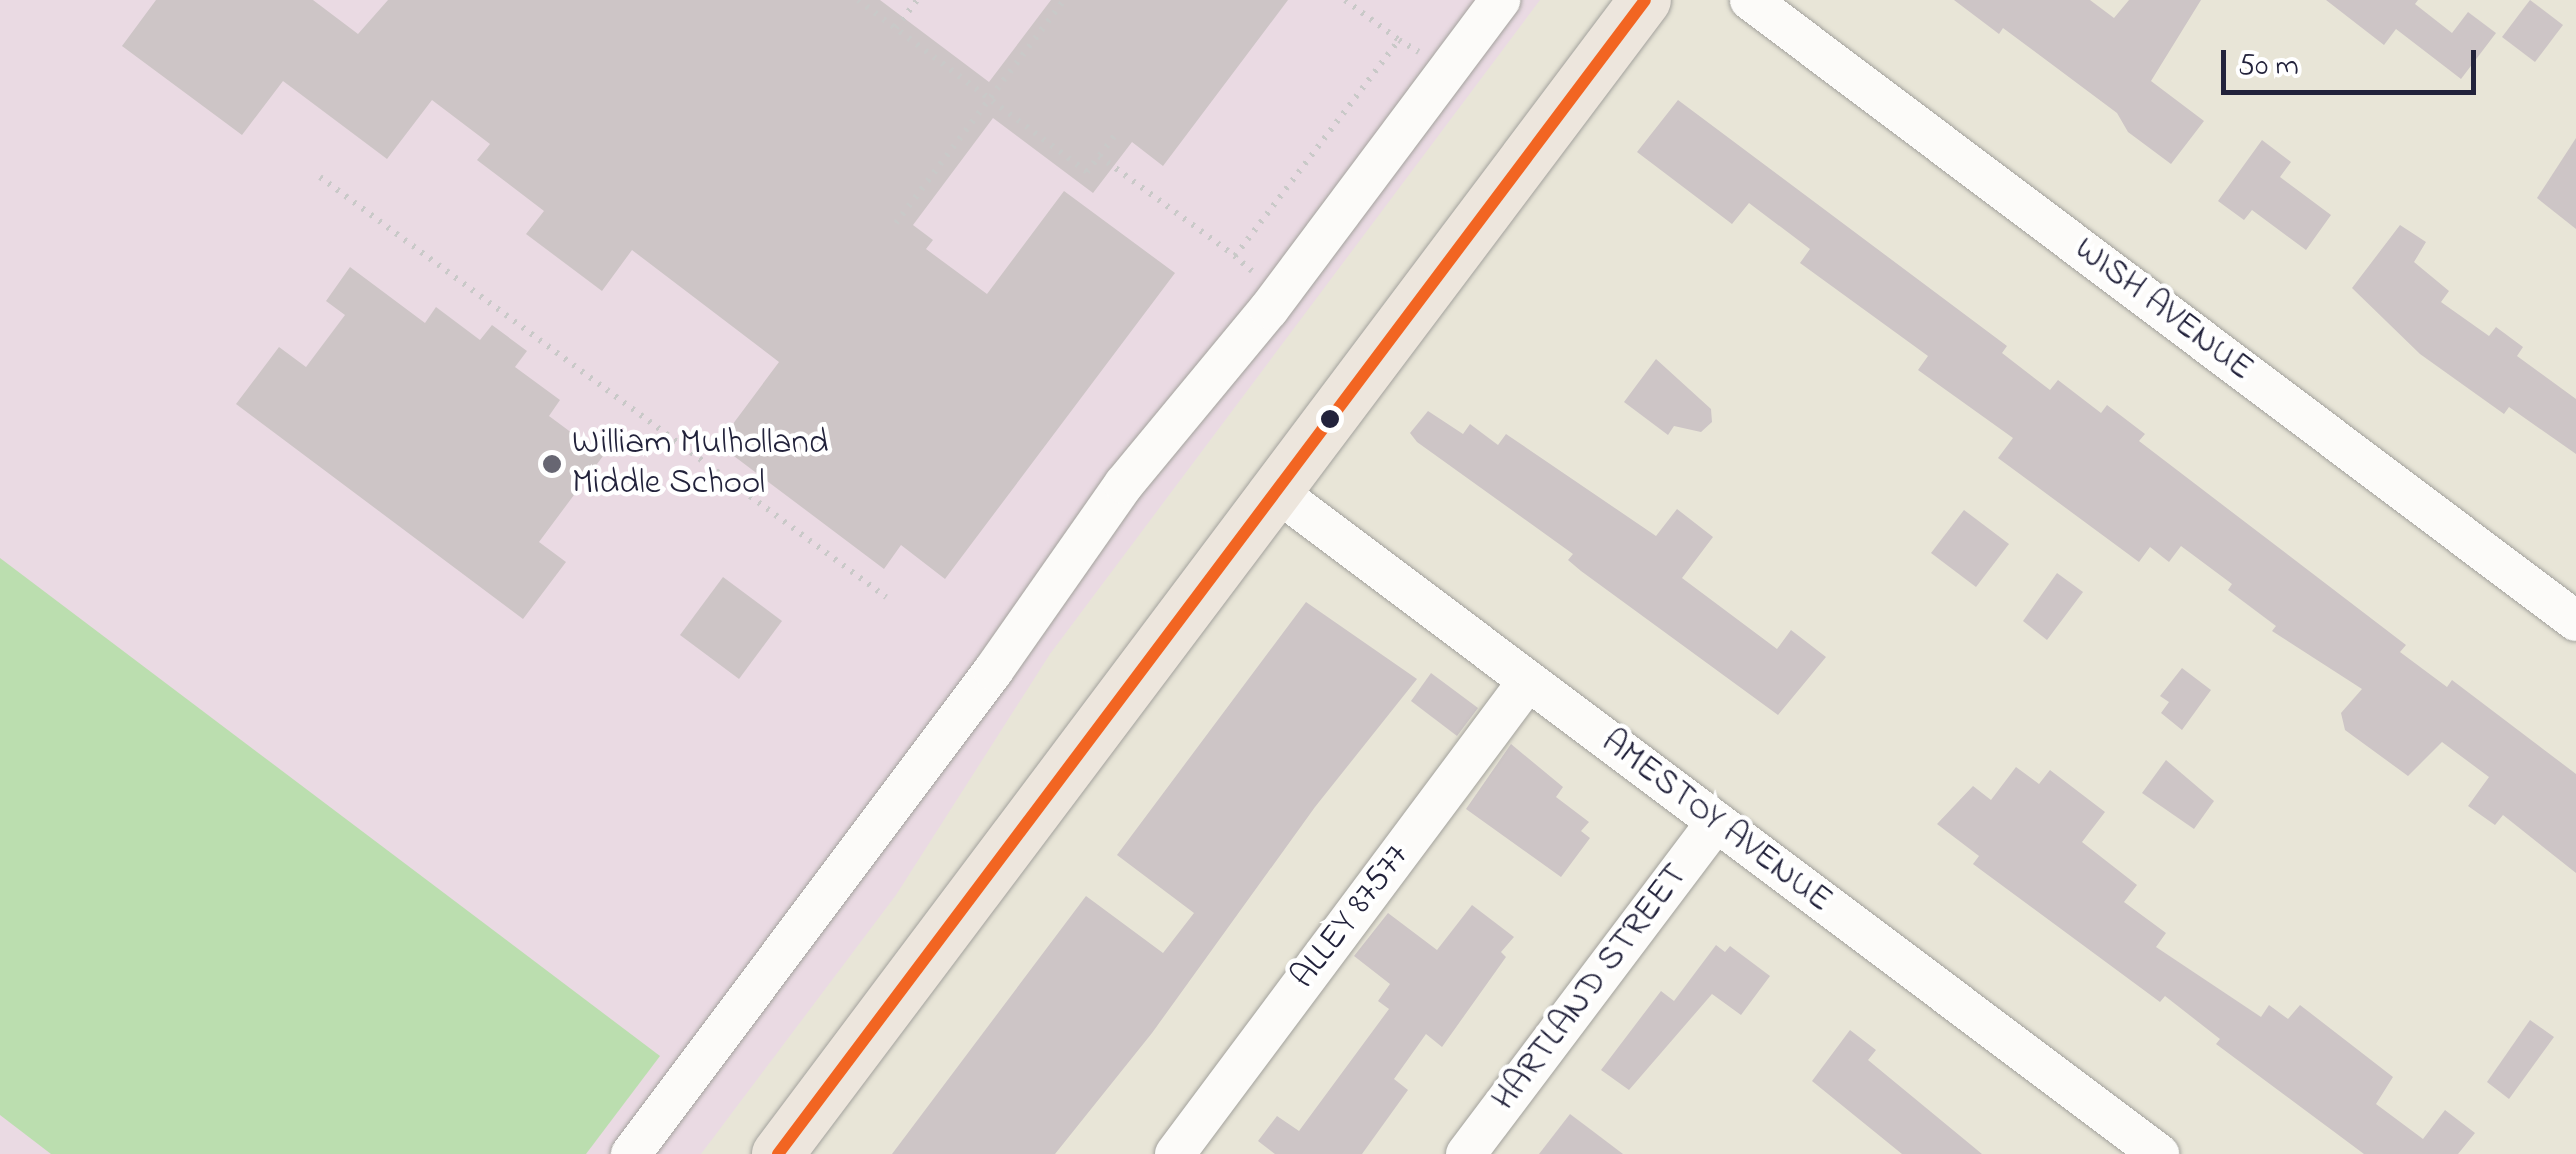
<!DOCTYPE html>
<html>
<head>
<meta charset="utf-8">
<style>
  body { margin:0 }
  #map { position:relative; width:2576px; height:1154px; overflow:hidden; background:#e8e5d7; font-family:"Indie Flower",sans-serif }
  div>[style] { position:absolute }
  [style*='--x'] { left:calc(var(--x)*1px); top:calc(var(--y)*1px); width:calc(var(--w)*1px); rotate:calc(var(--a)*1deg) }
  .built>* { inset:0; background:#eadae3 }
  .green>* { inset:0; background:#bbdeaf }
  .building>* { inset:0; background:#cdc5c6 }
  .path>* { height:6px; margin-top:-3px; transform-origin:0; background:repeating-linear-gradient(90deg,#c9c9c8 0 2.5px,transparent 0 10.5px) }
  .roads { filter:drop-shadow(0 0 2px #a3a29d) drop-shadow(0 0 2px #a3a29d) }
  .minor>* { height:40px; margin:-20px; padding:0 20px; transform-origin:20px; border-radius:20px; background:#fcfbf9 }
  .major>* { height:52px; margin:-26px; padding:0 26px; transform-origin:26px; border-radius:26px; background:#ede6dd }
  .bus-1>* { height:12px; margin:-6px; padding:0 6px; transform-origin:6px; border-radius:6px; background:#f26522 }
  .dots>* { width:28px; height:28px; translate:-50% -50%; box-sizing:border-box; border:5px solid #fff; border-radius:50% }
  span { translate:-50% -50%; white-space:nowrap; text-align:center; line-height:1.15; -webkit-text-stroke:9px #fff; paint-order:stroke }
  .street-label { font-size:35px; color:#22223b }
  .poi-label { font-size:35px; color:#22223b }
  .left { translate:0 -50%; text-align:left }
  .scale { position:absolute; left:2221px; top:50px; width:255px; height:45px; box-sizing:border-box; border:5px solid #22223b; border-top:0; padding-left:12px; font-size:30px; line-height:35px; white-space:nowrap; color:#22223b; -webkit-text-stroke:8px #fff; paint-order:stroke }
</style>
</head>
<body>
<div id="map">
  <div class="built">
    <i style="clip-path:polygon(0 0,1540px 0,1050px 654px,896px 895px,701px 1154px,0 1154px)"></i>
  </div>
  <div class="green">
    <i style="clip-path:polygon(0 558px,660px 1056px,586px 1154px,51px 1154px,0 1115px)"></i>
  </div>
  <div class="building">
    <i style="clip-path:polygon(156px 0,313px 0,358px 34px,388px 0,880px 0,989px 82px,1051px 0,1288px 0,1163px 166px,1132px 142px,1093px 193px,993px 118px,913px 225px,933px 240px,926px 249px,987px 294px,1064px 191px,1175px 273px,945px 579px,901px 545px,884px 569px,718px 444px,779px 362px,632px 250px,602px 291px,526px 234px,544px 211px,477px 160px,490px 144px,432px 100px,387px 159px,283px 81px,242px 135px,122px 46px)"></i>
    <i style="clip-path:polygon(1954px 0,2090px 0,2114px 18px,2129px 0,2201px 0,2151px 81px,2204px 121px,2171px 164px,2128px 132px,2117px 113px,2003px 28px,1999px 34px)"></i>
    <i style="clip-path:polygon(2326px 0,2418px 0,2415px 4px,2452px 33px,2468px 12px,2496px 33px,2461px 79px,2396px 29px,2384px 45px)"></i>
    <i style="clip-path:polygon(2530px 0,2563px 25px,2535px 62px,2502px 37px)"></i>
    <i style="clip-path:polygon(1678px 100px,2007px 346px,2002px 353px,2050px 390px,2058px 380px,2101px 413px,2107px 405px,2145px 434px,2139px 441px,2406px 645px,2400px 652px,2447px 687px,2452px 680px,2576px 774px,2576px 873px,2503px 815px,2495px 825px,2468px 806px,2489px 777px,2442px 742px,2408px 776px,2345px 730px,2341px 713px,2362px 689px,2272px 631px,2276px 626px,2228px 590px,2232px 584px,2181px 546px,2169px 562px,2150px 547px,2139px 562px,1998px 458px,2013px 438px,1918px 370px,1928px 356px,1800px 263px,1810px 249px,1749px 203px,1732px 224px,1637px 152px)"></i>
    <i style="clip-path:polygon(2576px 138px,2576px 229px,2537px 198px)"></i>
    <i style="clip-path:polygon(2262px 140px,2291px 162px,2280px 177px,2331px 215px,2306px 250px,2252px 210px,2244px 220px,2218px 201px)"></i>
    <i style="clip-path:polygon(2400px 225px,2426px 242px,2414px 262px,2449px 291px,2441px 302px,2489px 336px,2496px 327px,2523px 347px,2517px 356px,2576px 399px,2576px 454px,2509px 407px,2504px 414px,2420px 354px,2352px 288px)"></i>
    <i style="clip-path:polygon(350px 267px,425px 323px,436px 307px,480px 340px,492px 325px,527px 351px,515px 367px,560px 400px,549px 416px,603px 456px,539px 542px,566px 562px,523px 619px,236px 404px,279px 347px,306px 367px,345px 315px,326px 301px)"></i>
    <i style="clip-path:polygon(1656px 359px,1711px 409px,1712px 422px,1701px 432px,1674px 426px,1668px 435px,1624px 402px)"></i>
    <i style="clip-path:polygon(1428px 411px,1463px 434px,1470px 424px,1498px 445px,1506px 434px,1656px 536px,1677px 509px,1713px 537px,1682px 578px,1777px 649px,1791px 630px,1826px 657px,1778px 715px,1581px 571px,1568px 560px,1573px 554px,1417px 442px,1410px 433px)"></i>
    <i style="clip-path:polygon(1964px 510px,2009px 544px,1976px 587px,1931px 553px)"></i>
    <i style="clip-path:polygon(2057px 573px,2083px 592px,2047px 640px,2023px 621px)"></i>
    <i style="clip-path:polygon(723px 577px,782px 621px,739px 679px,680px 635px)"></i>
    <i style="clip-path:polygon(1306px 602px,1417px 679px,1315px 807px,1152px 1033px,1055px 1154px,892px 1154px,1086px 896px,1163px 953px,1194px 913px,1117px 855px)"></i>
    <i style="clip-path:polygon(2182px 668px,2211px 690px,2182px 730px,2161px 713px,2169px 702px,2160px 696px)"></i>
    <i style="clip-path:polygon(1431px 673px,1478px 708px,1457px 736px,1411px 701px)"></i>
    <i style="clip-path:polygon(1511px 744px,1563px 787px,1556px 797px,1589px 822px,1581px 831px,1590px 838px,1561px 877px,1466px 809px)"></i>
    <i style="clip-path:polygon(2166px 760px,2214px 801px,2194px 829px,2142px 793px)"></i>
    <i style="clip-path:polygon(2016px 767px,2039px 784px,2050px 770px,2105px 812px,2082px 842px,2137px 885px,2124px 902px,2166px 933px,2156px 947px,2261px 1017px,2269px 1005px,2288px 1019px,2300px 1005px,2393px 1077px,2376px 1104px,2423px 1139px,2445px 1110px,2475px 1133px,2458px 1154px,2364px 1154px,2216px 1044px,2220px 1039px,2165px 996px,2160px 1002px,1973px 864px,1979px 856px,1937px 824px,1973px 786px,1991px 800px)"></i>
    <i style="clip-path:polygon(1472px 905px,1514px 937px,1501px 952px,1506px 957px,1442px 1047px,1426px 1034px,1394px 1079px,1408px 1090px,1362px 1154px,1275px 1154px,1258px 1141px,1277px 1116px,1299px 1131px,1389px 1009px,1378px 1001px,1390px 984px,1354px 956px,1388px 913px,1437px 950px)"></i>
    <i style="clip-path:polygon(1716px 945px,1725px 952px,1730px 946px,1770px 976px,1741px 1015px,1712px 994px,1629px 1090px,1601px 1070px,1661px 991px,1674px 1001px)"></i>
    <i style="clip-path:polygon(2530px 1020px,2554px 1037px,2509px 1099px,2487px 1082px)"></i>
    <i style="clip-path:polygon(1850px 1030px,1876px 1050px,1868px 1060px,1982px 1154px,1902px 1154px,1812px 1081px)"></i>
    <i style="clip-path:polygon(1570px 1114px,1586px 1126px,1623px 1154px,1539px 1154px)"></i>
  </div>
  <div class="path">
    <i style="--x:858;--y:0;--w:286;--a:36.9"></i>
    <i style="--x:1087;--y:172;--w:51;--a:-52.9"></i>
    <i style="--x:1345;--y:0;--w:67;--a:36.5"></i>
    <i style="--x:896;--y:28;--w:35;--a:-53"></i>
    <i style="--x:1099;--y:156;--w:169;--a:36.3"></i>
    <i style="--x:320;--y:177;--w:705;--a:36.58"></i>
    <i style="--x:896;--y:223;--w:279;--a:-53"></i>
    <i style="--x:1252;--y:271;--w:23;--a:-139"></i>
    <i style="--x:1235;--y:256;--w:271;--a:-52.8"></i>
    <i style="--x:1399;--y:40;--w:23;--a:31"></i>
  </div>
  <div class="roads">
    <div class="minor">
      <i style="--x:1750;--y:0;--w:1033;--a:36.94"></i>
      <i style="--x:1273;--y:489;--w:1108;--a:36.89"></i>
      <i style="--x:631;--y:1154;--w:604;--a:-53.15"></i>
      <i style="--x:993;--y:671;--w:228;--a:-55"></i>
      <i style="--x:1124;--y:484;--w:227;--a:-50.4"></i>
      <i style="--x:1269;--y:309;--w:386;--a:-53.2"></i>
      <i style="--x:1175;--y:1154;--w:590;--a:-53.27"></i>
      <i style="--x:1466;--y:1154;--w:416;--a:-53"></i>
    </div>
    <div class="major">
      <i style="--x:778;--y:1154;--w:1443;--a:-53.08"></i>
    </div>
  </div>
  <div class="bus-1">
    <i style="--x:778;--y:1154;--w:1443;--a:-53.08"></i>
  </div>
  <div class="dots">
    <i style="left:1330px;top:419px;background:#22223b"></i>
    <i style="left:552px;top:464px;background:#676672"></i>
  </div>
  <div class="street-label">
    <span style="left:2163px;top:310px;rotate:37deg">WISH AVENUE</span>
    <span style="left:1716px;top:822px;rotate:37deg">AMESTOY AVENUE</span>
    <span style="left:1351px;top:917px;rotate:-53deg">ALLEY 87577</span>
    <span style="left:1591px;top:988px;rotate:-53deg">HARTLAND STREET</span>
  </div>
  <div class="poi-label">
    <span class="left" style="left:572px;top:464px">William Mulholland<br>Middle School</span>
  </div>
  <div class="scale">50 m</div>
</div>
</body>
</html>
